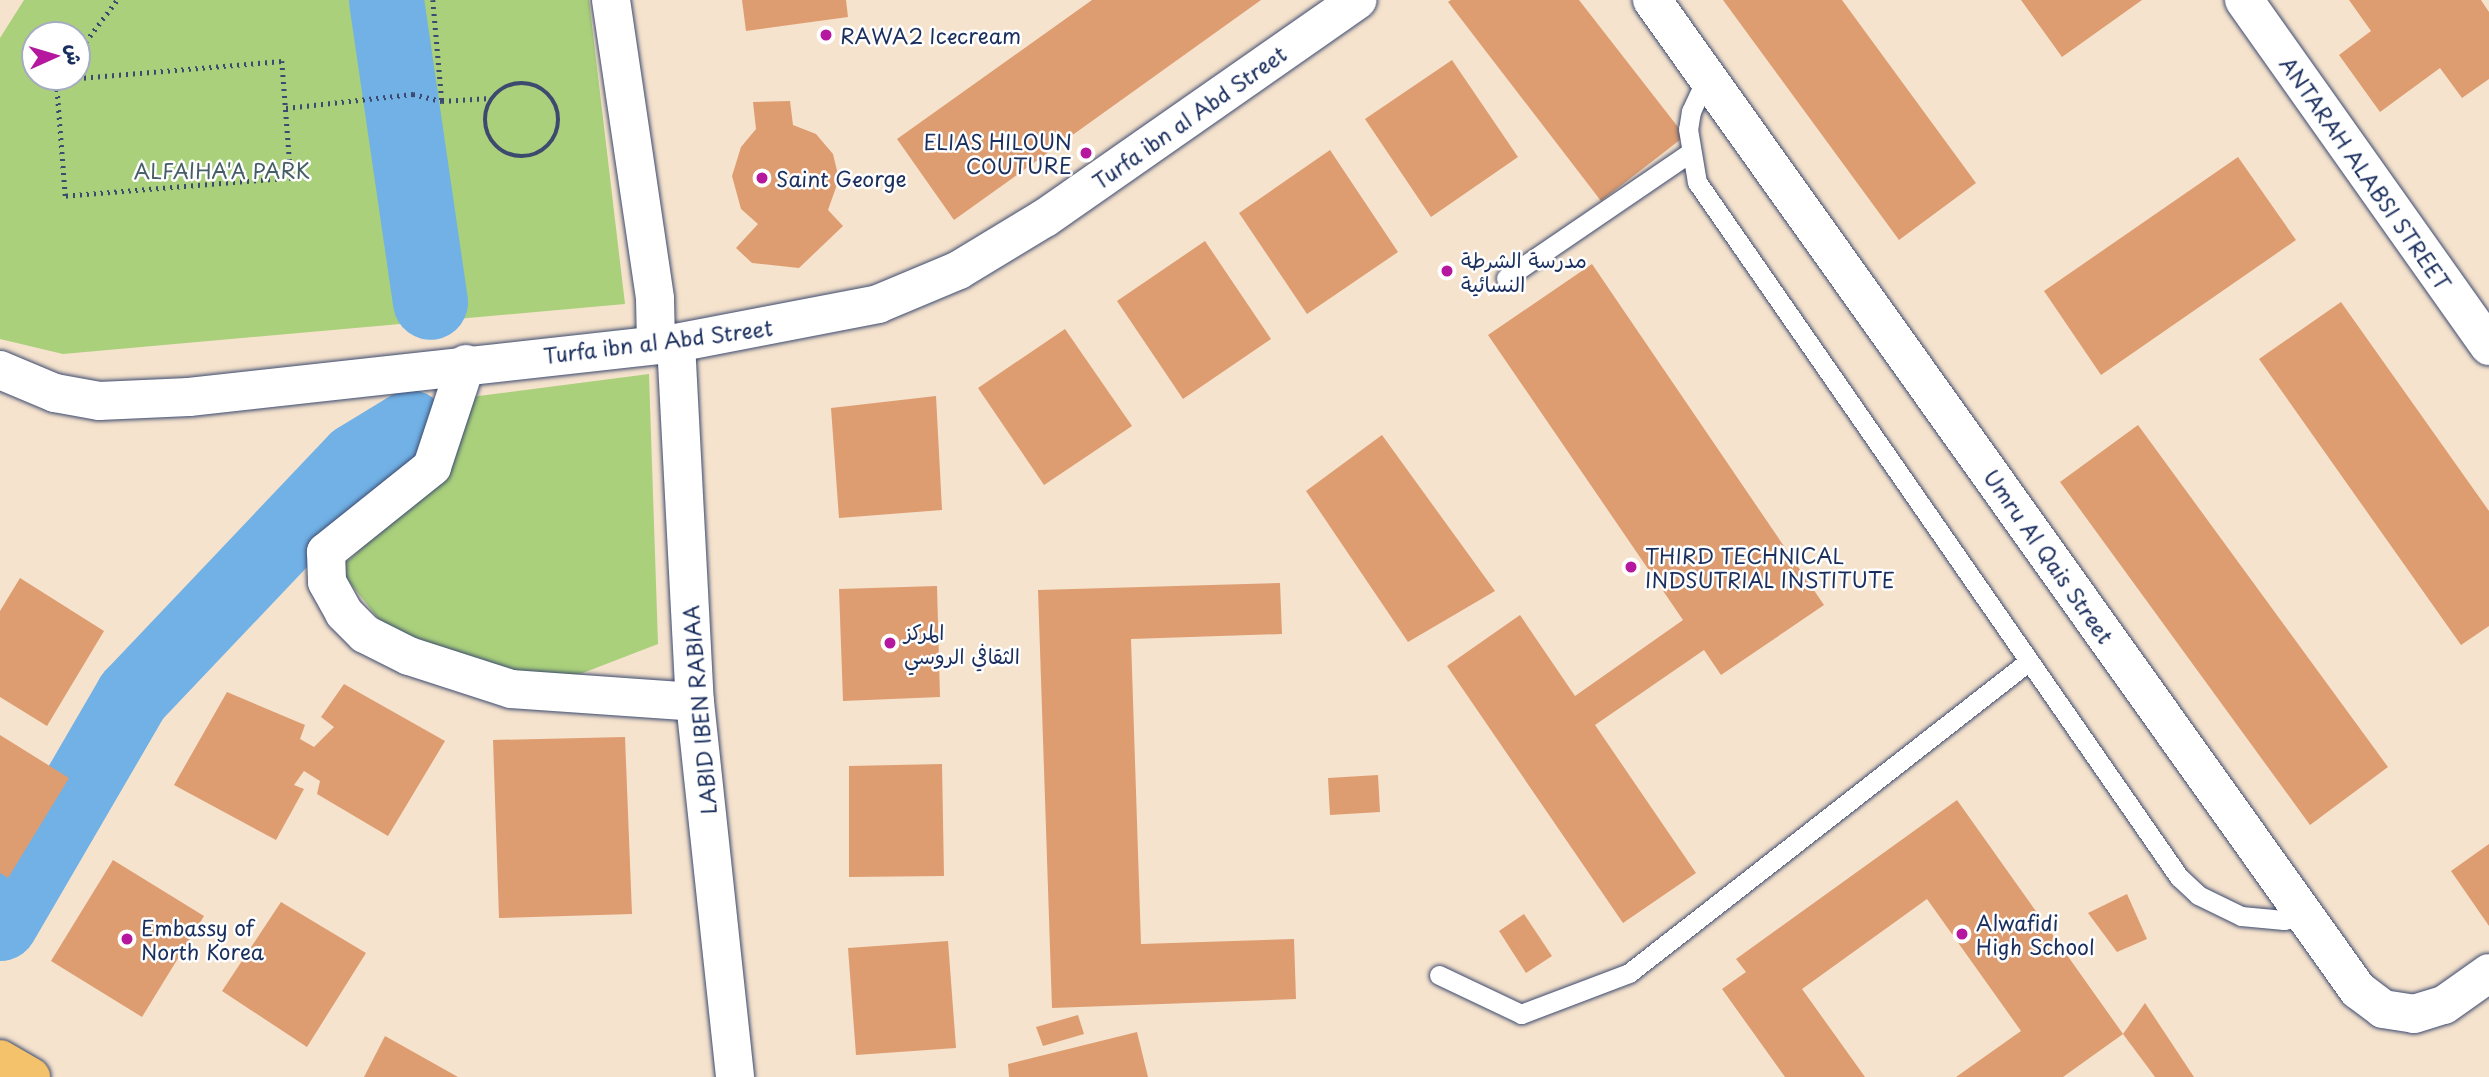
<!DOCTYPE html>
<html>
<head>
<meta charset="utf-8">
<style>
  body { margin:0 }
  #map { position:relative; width:2489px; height:1077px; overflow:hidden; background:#f6e3cd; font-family:"Playpen Sans","Playpen Sans Arabic",sans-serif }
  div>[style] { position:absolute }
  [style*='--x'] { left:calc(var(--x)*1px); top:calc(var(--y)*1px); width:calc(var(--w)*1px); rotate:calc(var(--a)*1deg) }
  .green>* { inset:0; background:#aad07b }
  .river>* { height:75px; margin:-37.5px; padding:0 37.5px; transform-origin:37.5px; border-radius:37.5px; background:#71b1e5 }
  .building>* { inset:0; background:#dd9d71 }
  .path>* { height:4.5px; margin-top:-2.25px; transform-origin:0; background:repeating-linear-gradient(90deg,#3c4a6f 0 2px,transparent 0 7px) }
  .path>.ring { margin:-2.25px; padding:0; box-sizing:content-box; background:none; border:4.5px solid #3c4a6f; border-radius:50% }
  .roads { filter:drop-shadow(0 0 2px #3c4a6f) drop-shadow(0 0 2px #3c4a6f) }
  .service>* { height:19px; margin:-9.5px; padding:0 9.5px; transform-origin:9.5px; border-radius:9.5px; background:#fff }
  .minor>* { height:38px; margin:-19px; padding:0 19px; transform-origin:19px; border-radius:19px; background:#fff }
  .tertiary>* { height:38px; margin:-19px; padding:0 19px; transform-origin:19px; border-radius:19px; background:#fff }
  .primary>* { height:38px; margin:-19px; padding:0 19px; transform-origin:19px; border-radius:19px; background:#f3c26a }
  .dots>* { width:19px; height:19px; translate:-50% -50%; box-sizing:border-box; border:4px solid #fff; border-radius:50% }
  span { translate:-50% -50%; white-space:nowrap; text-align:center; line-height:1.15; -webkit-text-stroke:5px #fff; paint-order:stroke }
  .poi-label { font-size:21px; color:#1b2f5e }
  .left { translate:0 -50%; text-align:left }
  .right { translate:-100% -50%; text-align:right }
  .street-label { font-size:21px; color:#1b2f5e }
  .park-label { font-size:21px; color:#465f67 }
  .north { position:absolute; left:21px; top:21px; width:70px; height:70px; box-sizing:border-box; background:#fff; border:2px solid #a4acbf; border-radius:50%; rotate:86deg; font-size:19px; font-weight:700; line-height:28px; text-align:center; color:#1b2f5e }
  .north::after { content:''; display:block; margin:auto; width:24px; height:32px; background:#b5179e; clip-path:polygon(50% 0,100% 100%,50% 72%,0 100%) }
</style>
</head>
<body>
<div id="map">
  <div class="green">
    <i style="clip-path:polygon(evenodd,24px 0,589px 0,625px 304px,63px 354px,0 339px,0 38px,24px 0,77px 35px,77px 77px,35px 77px,35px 35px,77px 35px)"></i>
    <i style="clip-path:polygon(649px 374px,658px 644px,549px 686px,385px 627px,339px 569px,442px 474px,463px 398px)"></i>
  </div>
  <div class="river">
    <i style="--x:386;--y:0;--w:305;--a:81.7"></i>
    <i style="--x:0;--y:923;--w:263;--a:-59.8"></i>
    <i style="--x:132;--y:696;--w:325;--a:-46.5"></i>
    <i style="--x:356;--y:460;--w:63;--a:-31.4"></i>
  </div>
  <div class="building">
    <i style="clip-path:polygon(742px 0,846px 0,848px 17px,746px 31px)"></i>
    <i style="clip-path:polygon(1092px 0,1261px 0,954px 220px,897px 139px)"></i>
    <i style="clip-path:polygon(1451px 0,1579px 0,1685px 136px,1601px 201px,1448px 2px)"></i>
    <i style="clip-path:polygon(1723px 0,1842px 0,1976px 183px,1899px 240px)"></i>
    <i style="clip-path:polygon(2021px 0,2142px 0,2062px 57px)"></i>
    <i style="clip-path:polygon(2349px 0,2481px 0,2489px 12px,2489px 79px,2462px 98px,2440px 68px,2380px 112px,2339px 55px,2371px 31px)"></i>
    <i style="clip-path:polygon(1452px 60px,1518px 157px,1431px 217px,1365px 119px)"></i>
    <i style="clip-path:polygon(790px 101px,793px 125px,816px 134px,833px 154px,839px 179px,828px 210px,843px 226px,799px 268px,752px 263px,736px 248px,758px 224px,741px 209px,732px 176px,741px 147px,756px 129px,753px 102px)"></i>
    <i style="clip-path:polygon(1330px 150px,1398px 252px,1307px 314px,1239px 213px)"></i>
    <i style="clip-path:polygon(2238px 157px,2296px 240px,2101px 375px,2044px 291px)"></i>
    <i style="clip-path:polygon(1205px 241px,1271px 339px,1183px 399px,1117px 301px)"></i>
    <i style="clip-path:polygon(1592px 264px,1824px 605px,1721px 675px,1704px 650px,1595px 725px,1696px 873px,1623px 923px,1447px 666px,1520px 615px,1575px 696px,1683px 620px,1488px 335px)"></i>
    <i style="clip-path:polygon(2341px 302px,2489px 511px,2489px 626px,2461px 645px,2259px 359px)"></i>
    <i style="clip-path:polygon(1065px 329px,1132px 426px,1044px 485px,978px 388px)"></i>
    <i style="clip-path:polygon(936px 396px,942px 510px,839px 518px,831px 408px)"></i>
    <i style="clip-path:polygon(2138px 425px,2388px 767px,2310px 825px,2060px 482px)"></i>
    <i style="clip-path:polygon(1382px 435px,1495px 591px,1408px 642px,1306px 491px)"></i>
    <i style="clip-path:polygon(20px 578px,104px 631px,47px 726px,0 697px,0 611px)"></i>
    <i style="clip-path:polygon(1280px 583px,1282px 634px,1131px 639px,1141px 944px,1294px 939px,1296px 999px,1052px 1008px,1038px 590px)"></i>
    <i style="clip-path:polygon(937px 586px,940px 697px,843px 701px,839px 589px)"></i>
    <i style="clip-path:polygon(344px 684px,445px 741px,388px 836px,317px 794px,320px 781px,304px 771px,294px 785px,304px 789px,276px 840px,174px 785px,227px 692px,305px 725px,300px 739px,314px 747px,334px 727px,321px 717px)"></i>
    <i style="clip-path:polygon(0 735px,69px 778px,8px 878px,0 873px)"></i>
    <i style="clip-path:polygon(625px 737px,632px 914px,499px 918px,493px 740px)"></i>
    <i style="clip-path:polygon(942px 764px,944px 876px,849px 877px,849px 766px)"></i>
    <i style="clip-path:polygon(1378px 775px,1380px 812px,1330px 815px,1328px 778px)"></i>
    <i style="clip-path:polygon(1957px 800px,2123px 1034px,2063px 1077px,1956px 1077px,2021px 1031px,1927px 899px,1802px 989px,1865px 1077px,1785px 1077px,1722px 989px,1746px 972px,1736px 959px)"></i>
    <i style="clip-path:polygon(2489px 844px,2489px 926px,2451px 871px)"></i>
    <i style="clip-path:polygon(113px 860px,204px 916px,142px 1017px,51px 961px)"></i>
    <i style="clip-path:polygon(2127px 894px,2147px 939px,2117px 952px,2088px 913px)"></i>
    <i style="clip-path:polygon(281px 902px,366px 953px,307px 1047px,222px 991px)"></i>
    <i style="clip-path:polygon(1524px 914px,1552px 956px,1526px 973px,1499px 931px)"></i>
    <i style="clip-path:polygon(948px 941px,956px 1048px,856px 1055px,848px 948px)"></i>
    <i style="clip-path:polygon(2145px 1003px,2194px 1077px,2155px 1077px,2123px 1034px)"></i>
    <i style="clip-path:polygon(1078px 1015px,1084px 1034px,1043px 1046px,1036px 1027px)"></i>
    <i style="clip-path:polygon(1137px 1032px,1148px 1077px,1009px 1077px,1008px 1064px)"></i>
    <i style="clip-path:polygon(385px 1036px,458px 1077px,364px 1077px)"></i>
  </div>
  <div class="path">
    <i style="--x:433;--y:0;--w:101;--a:84.9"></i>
    <i style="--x:77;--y:53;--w:66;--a:-53"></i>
    <i style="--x:56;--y:80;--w:227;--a:-4.8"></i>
    <i style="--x:282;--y:61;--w:117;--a:85.6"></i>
    <i style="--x:291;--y:178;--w:227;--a:175.4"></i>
    <i style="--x:65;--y:196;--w:116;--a:-94.4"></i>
    <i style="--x:56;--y:80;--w:4;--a:-45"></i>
    <i class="ring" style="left:485px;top:83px;width:69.5px;height:69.5px"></i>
    <i style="--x:286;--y:108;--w:128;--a:-6.3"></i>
    <i style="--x:413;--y:94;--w:30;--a:14"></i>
    <i style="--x:442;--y:101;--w:48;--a:-3.6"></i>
  </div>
  <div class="roads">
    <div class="service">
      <i style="--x:1707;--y:77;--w:38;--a:115"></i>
      <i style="--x:1691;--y:111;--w:18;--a:99"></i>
      <i style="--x:1688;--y:129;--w:54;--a:80.4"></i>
      <i style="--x:1697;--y:182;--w:846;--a:55.26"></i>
      <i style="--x:2179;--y:877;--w:26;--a:43"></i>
      <i style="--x:2198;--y:895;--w:48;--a:26"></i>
      <i style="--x:2241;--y:916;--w:43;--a:5.3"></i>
      <i style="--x:2284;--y:920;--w:21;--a:-11"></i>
      <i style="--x:1506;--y:278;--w:222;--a:-34.3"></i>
      <i style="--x:1439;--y:975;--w:91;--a:25.4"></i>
      <i style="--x:1521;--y:1014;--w:116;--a:-20.8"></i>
      <i style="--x:1629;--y:973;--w:507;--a:-37.95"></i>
    </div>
    <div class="minor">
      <i style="--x:611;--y:0;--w:302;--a:81.6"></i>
      <i style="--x:655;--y:299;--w:44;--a:88.7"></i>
      <i style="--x:2244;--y:0;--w:424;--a:54.7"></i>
      <i style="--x:466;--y:364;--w:108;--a:108.3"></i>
      <i style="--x:432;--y:467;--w:136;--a:141.3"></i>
      <i style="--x:326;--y:552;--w:30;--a:88"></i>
      <i style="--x:327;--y:582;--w:35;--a:61"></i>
      <i style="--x:344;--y:613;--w:30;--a:45"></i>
      <i style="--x:365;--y:634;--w:49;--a:26.6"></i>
      <i style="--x:409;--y:656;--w:107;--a:17.9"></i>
      <i style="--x:511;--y:689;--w:184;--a:4"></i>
    </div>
    <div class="tertiary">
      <i style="--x:1652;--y:0;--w:1216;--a:54.51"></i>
      <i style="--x:2358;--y:990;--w:31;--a:37"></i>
      <i style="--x:2383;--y:1009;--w:31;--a:9"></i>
      <i style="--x:2414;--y:1014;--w:31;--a:-17"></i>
      <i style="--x:2444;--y:1005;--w:55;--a:-35.4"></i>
      <i style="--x:676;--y:343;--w:360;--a:87"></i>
      <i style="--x:695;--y:702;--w:377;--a:83.9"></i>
      <i style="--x:0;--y:370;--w:60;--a:22.7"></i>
      <i style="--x:55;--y:393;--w:45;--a:10.3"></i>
      <i style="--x:99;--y:401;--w:90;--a:-2.5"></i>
      <i style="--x:189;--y:397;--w:490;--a:-6.3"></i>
      <i style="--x:676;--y:343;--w:206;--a:-10.9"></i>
      <i style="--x:878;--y:304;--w:88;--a:-22.8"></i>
      <i style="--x:959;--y:270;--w:100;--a:-31.2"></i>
      <i style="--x:1045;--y:218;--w:381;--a:-34.9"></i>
    </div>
    <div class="primary">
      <i style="--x:0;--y:1059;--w:36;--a:30"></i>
    </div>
  </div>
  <div class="dots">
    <i style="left:826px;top:35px;background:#b5179e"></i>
    <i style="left:1086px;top:153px;background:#b5179e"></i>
    <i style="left:762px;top:178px;background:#b5179e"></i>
    <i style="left:1447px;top:271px;background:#b5179e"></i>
    <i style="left:1631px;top:567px;background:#b5179e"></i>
    <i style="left:890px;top:643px;background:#b5179e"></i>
    <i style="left:1962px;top:934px;background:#b5179e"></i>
    <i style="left:127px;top:939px;background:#b5179e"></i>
  </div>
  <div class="poi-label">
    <span class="left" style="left:840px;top:35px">RAWA2 Icecream</span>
    <span class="right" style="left:1072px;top:153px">ELIAS HILOUN<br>COUTURE</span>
    <span class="left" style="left:776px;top:178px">Saint George</span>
    <span class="left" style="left:1461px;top:271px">مدرسة الشرطة<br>النسائية</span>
    <span class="left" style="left:1645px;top:567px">THIRD TECHNICAL<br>INDSUTRIAL INSTITUTE</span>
    <span class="left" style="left:904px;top:643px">المركز<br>الثقافي الروسي</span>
    <span class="left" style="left:1976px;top:934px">Alwafidi<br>High School</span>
    <span class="left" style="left:141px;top:939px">Embassy of<br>North Korea</span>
  </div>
  <div class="street-label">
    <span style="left:1189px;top:117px;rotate:-35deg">Turfa ibn al Abd Street</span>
    <span style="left:2366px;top:173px;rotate:55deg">ANTARAH ALABSI STREET</span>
    <span style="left:658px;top:341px;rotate:-7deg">Turfa ibn al Abd Street</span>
    <span style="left:2049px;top:556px;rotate:55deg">Umru Al Qais Street</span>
    <span style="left:699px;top:710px;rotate:-95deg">LABID IBEN RABIAA</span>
  </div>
  <div class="park-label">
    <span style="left:222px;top:170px">ALFAIHA'A PARK</span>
  </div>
  <div class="north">ش</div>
</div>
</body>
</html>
